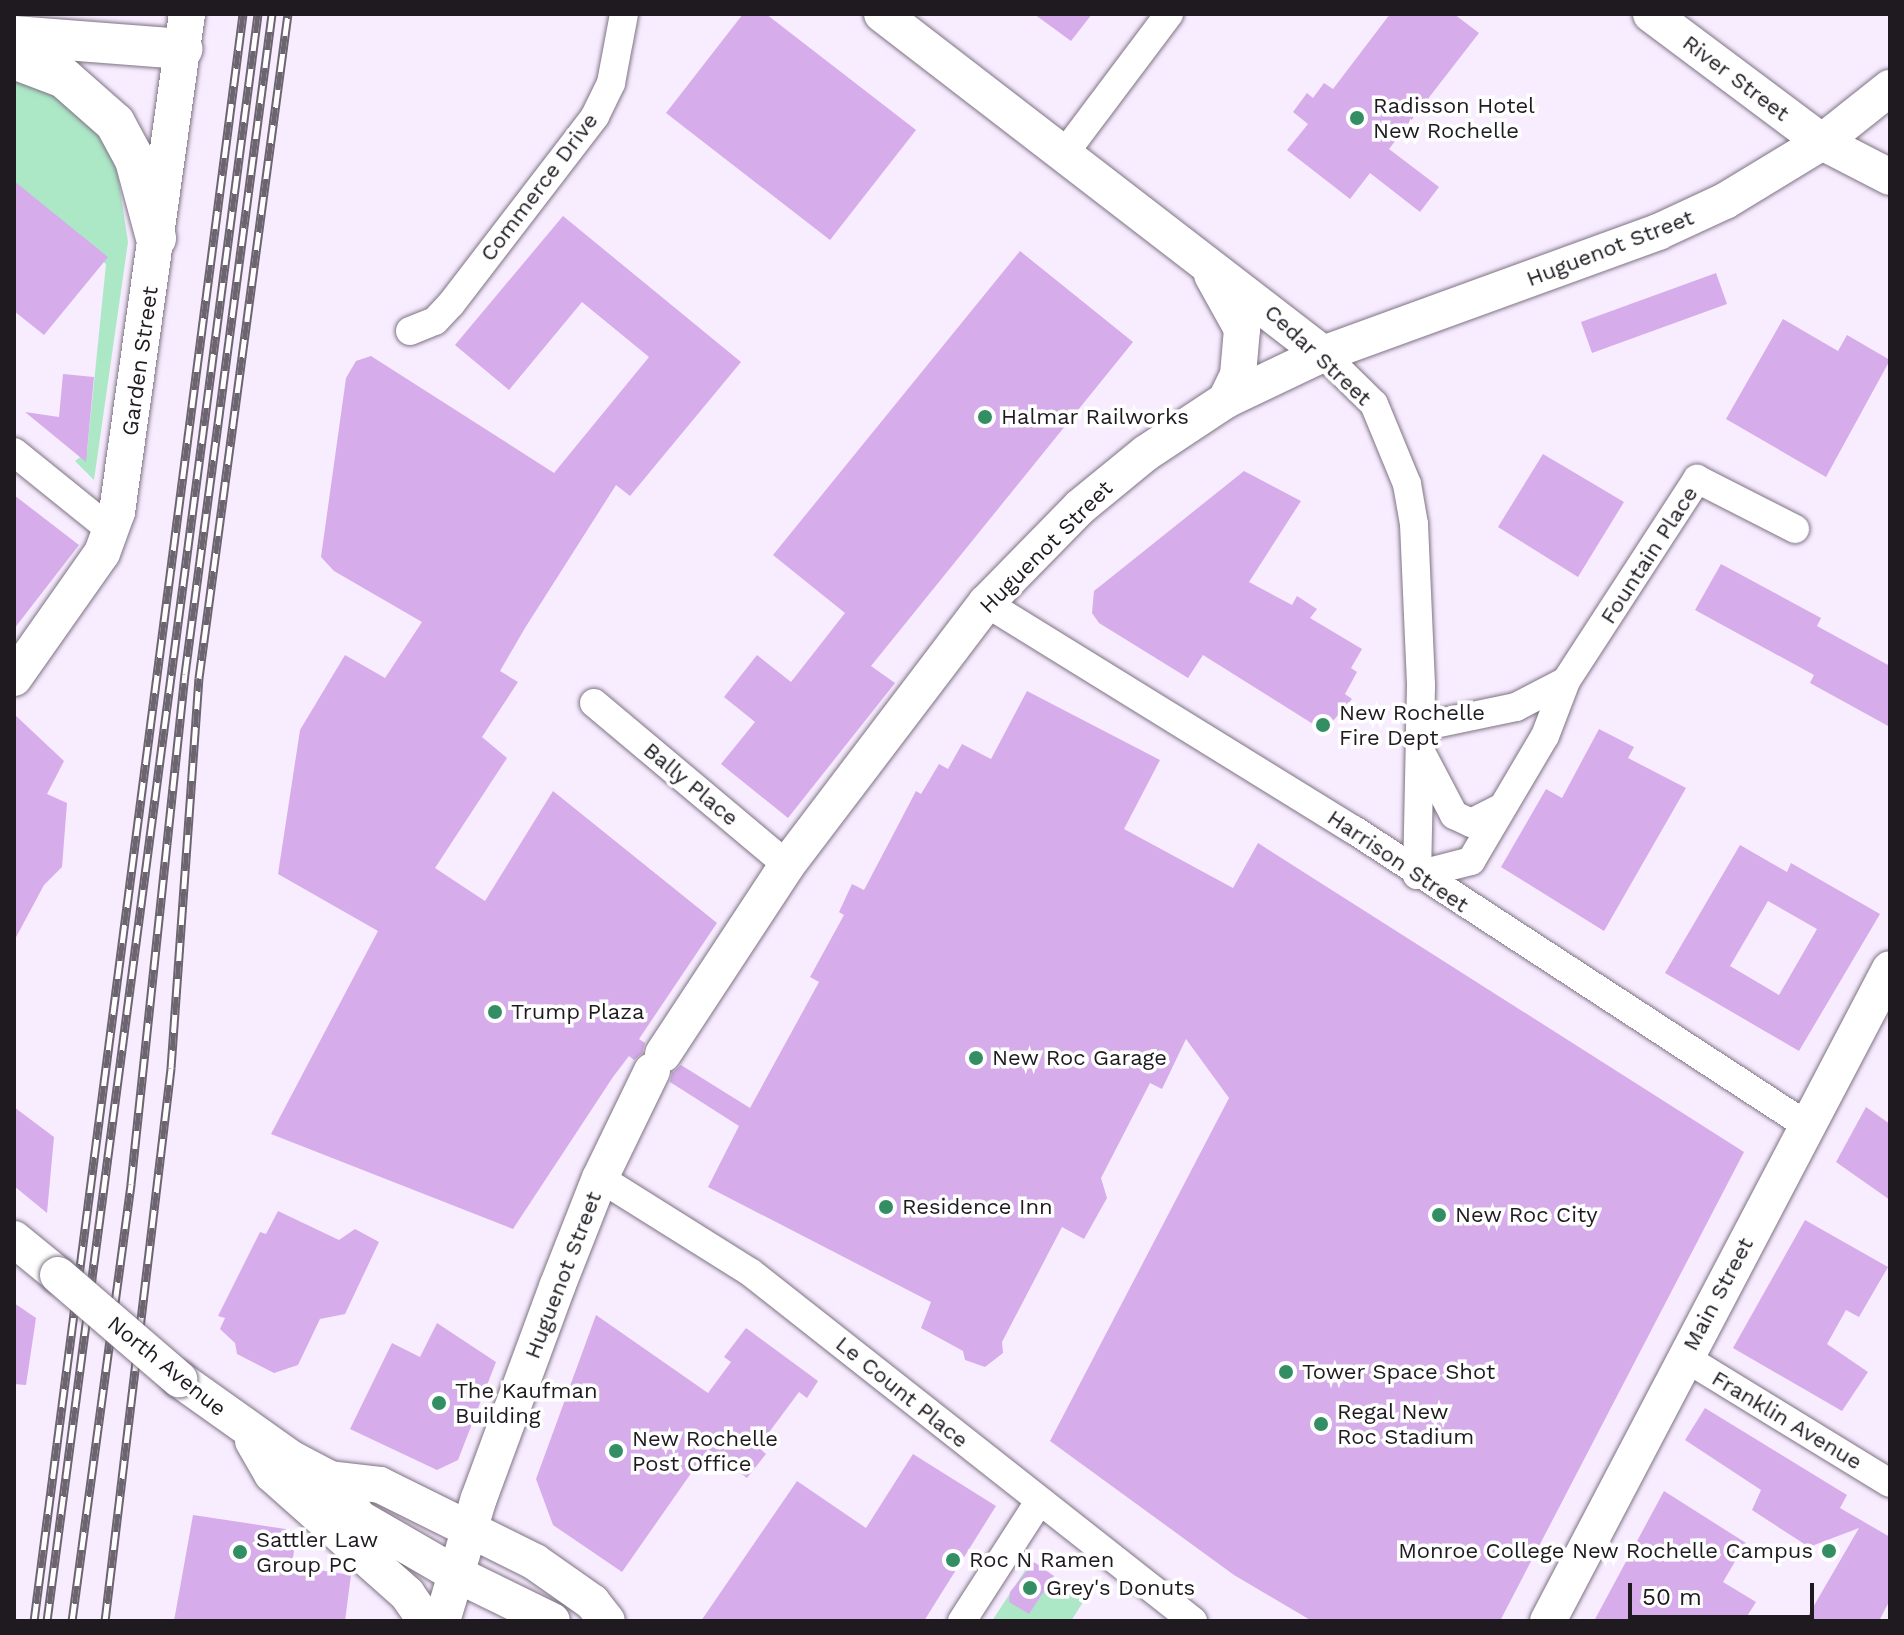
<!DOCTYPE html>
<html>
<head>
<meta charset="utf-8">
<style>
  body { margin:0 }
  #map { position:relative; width:1904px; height:1635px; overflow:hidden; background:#f8ecff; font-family:"Work Sans",sans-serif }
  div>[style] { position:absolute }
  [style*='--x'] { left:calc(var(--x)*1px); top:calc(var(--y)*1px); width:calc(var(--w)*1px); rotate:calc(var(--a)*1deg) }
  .green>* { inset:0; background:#ace7c6 }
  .building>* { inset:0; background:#d6adea }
  .roads { filter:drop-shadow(0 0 2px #7e7383) drop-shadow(0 0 2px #7e7383) }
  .minor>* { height:28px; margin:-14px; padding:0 14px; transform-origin:14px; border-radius:14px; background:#fff }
  .major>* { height:36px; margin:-18px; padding:0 18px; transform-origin:18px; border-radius:18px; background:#fff }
  .highway>* { height:40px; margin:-20px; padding:0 20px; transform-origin:20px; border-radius:20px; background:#fff }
  .rail>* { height:9px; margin-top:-4.5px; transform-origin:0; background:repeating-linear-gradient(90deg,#fff 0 18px,#6c6570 0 36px); box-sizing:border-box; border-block:2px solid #6c6570 }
  .bridges { filter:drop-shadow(0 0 2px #7e7383) drop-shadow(0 0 2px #7e7383) }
  .major-bridge>* { height:36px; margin:-18px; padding:0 18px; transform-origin:18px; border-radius:18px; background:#fff }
  .dots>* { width:22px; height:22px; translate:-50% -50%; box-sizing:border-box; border:4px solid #fff; border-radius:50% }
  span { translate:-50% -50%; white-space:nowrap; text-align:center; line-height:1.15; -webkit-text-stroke:7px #fff; paint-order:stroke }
  .street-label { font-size:22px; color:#1e1a20 }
  .poi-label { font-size:22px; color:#1e1a20 }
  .left { translate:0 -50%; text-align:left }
  .right { translate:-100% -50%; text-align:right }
  .frame { position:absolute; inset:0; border:16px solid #1e1a20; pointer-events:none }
  .scale { position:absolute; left:1628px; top:1583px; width:186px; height:36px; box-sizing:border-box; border:4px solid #1e1a20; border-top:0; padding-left:10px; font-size:24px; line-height:28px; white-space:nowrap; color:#1e1a20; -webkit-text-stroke:6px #fff; paint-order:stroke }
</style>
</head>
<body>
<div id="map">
  <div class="green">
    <i style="clip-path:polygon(14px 79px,58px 97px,97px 131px,117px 169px,128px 242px,94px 480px,75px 461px,87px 452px,106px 264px,14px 190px)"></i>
    <i style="clip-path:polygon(1030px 1563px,1085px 1599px,1071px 1621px,992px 1621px)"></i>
  </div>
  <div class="building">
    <i style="clip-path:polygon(743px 14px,766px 14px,916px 130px,830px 240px,666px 113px)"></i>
    <i style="clip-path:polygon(1034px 14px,1092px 14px,1071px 41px)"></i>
    <i style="clip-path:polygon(1390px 14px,1454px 14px,1479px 33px,1389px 149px,1439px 187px,1420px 212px,1370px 173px,1350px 199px,1287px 150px,1308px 124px,1293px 112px,1307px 93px,1313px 98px,1324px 83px,1333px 89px)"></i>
    <i style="clip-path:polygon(14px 181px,108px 257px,44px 335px,14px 311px)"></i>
    <i style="clip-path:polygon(563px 216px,741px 362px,630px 496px,616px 485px,525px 628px,500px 671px,518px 682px,482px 737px,507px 758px,435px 868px,485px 901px,553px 791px,717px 923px,639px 1039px,645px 1043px,642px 1053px,634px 1060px,629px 1056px,613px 1077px,513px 1229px,271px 1134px,378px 931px,278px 874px,300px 730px,345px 655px,385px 678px,422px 622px,334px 571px,321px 557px,346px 378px,356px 361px,371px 356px,554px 473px,649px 357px,582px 302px,509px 390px,455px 345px)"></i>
    <i style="clip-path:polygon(1020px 251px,1133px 342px,871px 666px,895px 683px,788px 818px,721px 764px,755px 722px,724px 697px,757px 655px,791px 682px,845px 613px,773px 555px)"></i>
    <i style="clip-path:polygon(1716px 273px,1727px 304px,1592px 353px,1581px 322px)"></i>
    <i style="clip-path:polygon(1783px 319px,1838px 351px,1847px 335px,1890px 360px,1826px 477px,1726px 419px)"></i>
    <i style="clip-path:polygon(63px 374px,94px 377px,86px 462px,25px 412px,59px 417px)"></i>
    <i style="clip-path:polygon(1543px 454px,1624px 502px,1578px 577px,1498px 527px)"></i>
    <i style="clip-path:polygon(1244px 471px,1301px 501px,1249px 582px,1292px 605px,1297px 596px,1317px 609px,1310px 618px,1362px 649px,1351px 668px,1357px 672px,1345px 694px,1352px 699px,1332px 722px,1321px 714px,1313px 724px,1203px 655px,1188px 678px,1099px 623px,1092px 613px,1094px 591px)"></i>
    <i style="clip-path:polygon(14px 495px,79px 545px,14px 629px)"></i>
    <i style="clip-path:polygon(1721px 564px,1821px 618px,1817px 626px,1890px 666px,1890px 727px,1810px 683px,1814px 675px,1695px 610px)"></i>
    <i style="clip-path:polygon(1027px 691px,1160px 760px,1124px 829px,1233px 888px,1258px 843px,1744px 1152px,1500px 1621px,1312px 1621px,1234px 1575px,1050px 1441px,1229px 1098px,1186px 1039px,1162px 1089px,1150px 1083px,1101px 1178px,1107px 1198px,1084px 1239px,1062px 1227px,1002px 1342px,1003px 1353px,985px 1367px,965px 1360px,963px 1351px,921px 1328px,931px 1302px,708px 1187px,739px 1126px,670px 1082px,672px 1073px,681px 1065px,750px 1108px,819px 982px,810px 977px,844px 915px,839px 912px,852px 884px,864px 890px,916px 791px,921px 794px,939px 764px,948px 769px,962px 744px,991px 759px)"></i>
    <i style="clip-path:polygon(14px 714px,64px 761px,47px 794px,67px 803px,62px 867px,44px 885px,14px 941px)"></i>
    <i style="clip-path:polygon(1599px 729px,1634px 747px,1628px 758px,1686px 788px,1604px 931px,1501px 867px,1546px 789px,1562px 798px)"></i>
    <i style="clip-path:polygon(evenodd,1740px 845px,1787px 872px,1791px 863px,1880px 914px,1799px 1051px,1665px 973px,1740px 845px,1768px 901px,1817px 929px,1779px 995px,1730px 966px,1768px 901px)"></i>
    <i style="clip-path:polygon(14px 1107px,54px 1137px,47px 1213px,14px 1186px)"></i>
    <i style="clip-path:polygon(1866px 1107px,1890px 1124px,1890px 1200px,1836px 1162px)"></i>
    <i style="clip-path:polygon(278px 1211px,339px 1240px,355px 1229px,379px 1242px,345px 1314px,320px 1319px,298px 1365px,274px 1373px,237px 1354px,235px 1343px,220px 1329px,225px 1318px,218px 1316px,260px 1232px,266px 1234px)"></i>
    <i style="clip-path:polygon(1805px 1220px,1888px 1267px,1859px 1317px,1846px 1310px,1827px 1344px,1868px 1372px,1842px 1411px,1733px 1348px)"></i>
    <i style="clip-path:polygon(14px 1303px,36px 1318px,26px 1385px,14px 1384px)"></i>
    <i style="clip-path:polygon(596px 1315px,708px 1393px,731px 1362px,724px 1357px,746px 1328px,818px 1381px,807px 1398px,799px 1392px,758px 1447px,766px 1454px,747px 1478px,708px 1449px,622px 1572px,553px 1525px,536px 1479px)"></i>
    <i style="clip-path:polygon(437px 1323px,496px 1362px,458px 1460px,437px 1470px,350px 1429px,392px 1343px,420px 1357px)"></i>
    <i style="clip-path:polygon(1705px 1408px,1847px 1495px,1840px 1508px,1890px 1537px,1890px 1600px,1879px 1621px,1805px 1621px,1859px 1528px,1809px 1547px,1752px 1510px,1761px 1490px,1685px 1440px)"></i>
    <i style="clip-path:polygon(913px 1454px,996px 1506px,924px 1621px,701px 1621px,797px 1481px,866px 1528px)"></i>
    <i style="clip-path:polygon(1664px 1491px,1746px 1543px,1723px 1582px,1756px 1602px,1744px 1621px,1594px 1621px)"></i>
    <i style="clip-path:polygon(193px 1515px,292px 1530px,296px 1535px,292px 1566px,351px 1575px,345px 1621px,174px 1621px)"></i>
    <i style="clip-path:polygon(1034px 1562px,1054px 1576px,1029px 1614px,1009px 1602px,1010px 1592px)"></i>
  </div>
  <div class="roads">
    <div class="minor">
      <i style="--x:1064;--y:154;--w:175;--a:-53.1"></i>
      <i style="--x:410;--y:331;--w:27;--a:-22"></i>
      <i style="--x:435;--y:321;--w:23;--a:-47"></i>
      <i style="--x:451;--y:304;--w:237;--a:-52.5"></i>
      <i style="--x:595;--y:116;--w:37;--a:-64"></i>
      <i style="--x:611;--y:83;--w:70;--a:-79.3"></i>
      <i style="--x:1323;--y:354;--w:71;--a:44.4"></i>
      <i style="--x:1374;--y:404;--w:87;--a:67.6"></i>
      <i style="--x:1407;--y:484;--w:41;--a:80.1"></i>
      <i style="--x:1414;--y:524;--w:162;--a:87.5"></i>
      <i style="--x:1421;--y:686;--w:189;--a:91.2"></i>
      <i style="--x:14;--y:452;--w:126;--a:38.9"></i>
      <i style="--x:986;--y:603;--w:432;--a:31.7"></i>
      <i style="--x:1354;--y:830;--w:540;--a:33.13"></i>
      <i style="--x:594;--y:703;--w:252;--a:40"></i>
      <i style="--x:1420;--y:727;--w:98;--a:-11.8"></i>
      <i style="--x:1516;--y:707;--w:56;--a:-27.5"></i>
      <i style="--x:1422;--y:754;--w:69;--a:62.3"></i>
      <i style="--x:1454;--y:815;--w:19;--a:25"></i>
      <i style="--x:1471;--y:823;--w:31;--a:-27"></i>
      <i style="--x:1417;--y:875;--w:56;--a:-14.5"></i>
      <i style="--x:1471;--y:861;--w:145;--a:-59.4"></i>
      <i style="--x:1545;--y:736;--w:59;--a:-69.1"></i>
      <i style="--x:1566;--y:681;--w:241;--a:-57"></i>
      <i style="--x:1697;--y:479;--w:110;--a:27"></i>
      <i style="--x:600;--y:1178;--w:177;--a:32.1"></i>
      <i style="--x:750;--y:1272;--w:564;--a:38.23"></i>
      <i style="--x:1684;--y:1357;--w:241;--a:31.5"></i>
      <i style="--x:962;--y:1621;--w:140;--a:-57.2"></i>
    </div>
    <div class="major">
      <i style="--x:882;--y:14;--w:557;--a:37.63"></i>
      <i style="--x:1651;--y:14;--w:214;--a:36.8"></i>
      <i style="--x:1822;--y:142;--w:76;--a:27.2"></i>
      <i style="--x:1212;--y:275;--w:62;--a:60.9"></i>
      <i style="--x:1242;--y:329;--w:46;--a:95"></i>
      <i style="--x:1238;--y:375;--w:28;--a:116"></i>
      <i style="--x:14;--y:678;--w:153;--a:-54.9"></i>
      <i style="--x:102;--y:553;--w:44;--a:-69.9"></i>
      <i style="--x:117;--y:512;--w:503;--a:-82"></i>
      <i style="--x:663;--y:1054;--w:226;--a:-56.7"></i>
      <i style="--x:787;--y:865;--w:329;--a:-52.8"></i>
      <i style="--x:986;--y:603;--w:134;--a:-45.6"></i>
      <i style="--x:1080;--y:507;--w:85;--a:-39.3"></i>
      <i style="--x:1146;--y:453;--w:96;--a:-33.5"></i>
      <i style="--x:1226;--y:400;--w:107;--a:-25.4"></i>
      <i style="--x:1323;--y:354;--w:357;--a:-20"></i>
      <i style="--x:1658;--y:232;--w:74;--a:-24.8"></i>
      <i style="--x:1725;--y:201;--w:114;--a:-31.3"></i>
      <i style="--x:1822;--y:142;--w:87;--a:-38.5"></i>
      <i style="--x:14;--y:1239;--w:57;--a:39.3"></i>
      <i style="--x:179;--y:1379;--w:136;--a:35.4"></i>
      <i style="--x:290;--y:1458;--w:45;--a:27.7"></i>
      <i style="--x:330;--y:1479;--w:50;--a:6.8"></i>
      <i style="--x:380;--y:1485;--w:173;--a:26.4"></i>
      <i style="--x:535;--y:1562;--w:70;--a:35.1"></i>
      <i style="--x:592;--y:1602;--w:24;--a:52"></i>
      <i style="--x:253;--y:1441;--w:38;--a:60"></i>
      <i style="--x:272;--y:1474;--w:181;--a:41.6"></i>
      <i style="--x:407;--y:1594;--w:33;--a:55"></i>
      <i style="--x:330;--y:1479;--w:49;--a:53.4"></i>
      <i style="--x:359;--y:1518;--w:110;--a:30.1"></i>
      <i style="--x:454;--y:1573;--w:109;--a:26.1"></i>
      <i style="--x:442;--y:1621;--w:128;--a:-73.3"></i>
      <i style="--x:479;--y:1498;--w:225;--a:-69.7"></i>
      <i style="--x:557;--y:1287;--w:117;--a:-68.5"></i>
      <i style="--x:600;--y:1178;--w:119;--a:-64.1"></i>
      <i style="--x:1548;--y:1621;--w:736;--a:-62.32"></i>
    </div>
    <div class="highway">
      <i style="--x:14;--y:36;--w:169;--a:4.4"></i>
      <i style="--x:14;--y:59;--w:53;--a:20.8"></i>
      <i style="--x:64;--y:78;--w:68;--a:41.4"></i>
      <i style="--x:115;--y:123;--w:42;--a:61.6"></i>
      <i style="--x:135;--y:160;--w:81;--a:74.9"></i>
    </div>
  </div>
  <div class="rail">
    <i style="--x:34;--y:1621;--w:1621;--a:-82.59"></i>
    <i style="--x:47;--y:1621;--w:1621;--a:-82.52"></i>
    <i style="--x:72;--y:1621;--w:441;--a:-82.3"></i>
    <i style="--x:131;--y:1184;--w:513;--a:-83.96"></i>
    <i style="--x:185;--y:674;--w:666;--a:-82.49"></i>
    <i style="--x:105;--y:1621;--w:557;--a:-83.19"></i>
    <i style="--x:171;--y:1068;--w:391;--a:-85.9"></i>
    <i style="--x:199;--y:678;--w:670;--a:-82.37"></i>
  </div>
  <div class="bridges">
    <div class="major-bridge">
      <i style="--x:58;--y:1275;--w:160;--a:40.7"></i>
    </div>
  </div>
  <div class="dots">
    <i style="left:1357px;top:118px;background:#348e64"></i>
    <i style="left:985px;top:417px;background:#348e64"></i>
    <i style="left:1323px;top:725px;background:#348e64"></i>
    <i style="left:495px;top:1012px;background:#348e64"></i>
    <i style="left:976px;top:1058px;background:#348e64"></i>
    <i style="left:886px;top:1207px;background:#348e64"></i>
    <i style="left:1439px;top:1215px;background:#348e64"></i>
    <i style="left:1286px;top:1372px;background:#348e64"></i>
    <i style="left:439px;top:1403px;background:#348e64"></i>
    <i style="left:1321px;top:1424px;background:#348e64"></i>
    <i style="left:616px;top:1451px;background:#348e64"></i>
    <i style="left:1829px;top:1551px;background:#348e64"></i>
    <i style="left:240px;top:1552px;background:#348e64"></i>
    <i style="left:953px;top:1560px;background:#348e64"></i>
    <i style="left:1030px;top:1588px;background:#348e64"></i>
  </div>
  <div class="street-label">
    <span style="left:1736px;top:78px;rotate:37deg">River Street</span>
    <span style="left:539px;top:187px;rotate:-53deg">Commerce Drive</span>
    <span style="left:1610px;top:248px;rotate:-21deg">Huguenot Street</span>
    <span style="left:1318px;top:355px;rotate:43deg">Cedar Street</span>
    <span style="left:140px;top:361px;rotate:-82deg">Garden Street</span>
    <span style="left:1046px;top:547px;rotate:-45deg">Huguenot Street</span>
    <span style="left:1649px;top:555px;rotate:-57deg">Fountain Place</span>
    <span style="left:691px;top:784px;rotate:40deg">Bally Place</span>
    <span style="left:1398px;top:861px;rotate:34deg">Harrison Street</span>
    <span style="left:563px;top:1275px;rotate:-69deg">Huguenot Street</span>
    <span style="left:1718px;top:1294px;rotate:-62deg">Main Street</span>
    <span style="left:167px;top:1366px;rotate:39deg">North Avenue</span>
    <span style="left:902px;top:1392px;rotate:39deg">Le Count Place</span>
    <span style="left:1787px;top:1420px;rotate:31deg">Franklin Avenue</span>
  </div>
  <div class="poi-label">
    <span class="left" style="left:1373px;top:118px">Radisson Hotel<br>New Rochelle</span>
    <span class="left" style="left:1001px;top:417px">Halmar Railworks</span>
    <span class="left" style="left:1339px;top:725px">New Rochelle<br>Fire Dept</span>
    <span class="left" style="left:511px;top:1012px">Trump Plaza</span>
    <span class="left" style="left:992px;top:1058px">New Roc Garage</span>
    <span class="left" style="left:902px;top:1207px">Residence Inn</span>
    <span class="left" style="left:1455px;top:1215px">New Roc City</span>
    <span class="left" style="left:1302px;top:1372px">Tower Space Shot</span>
    <span class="left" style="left:455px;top:1403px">The Kaufman<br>Building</span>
    <span class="left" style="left:1337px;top:1424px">Regal New<br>Roc Stadium</span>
    <span class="left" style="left:632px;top:1451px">New Rochelle<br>Post Office</span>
    <span class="left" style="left:256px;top:1552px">Sattler Law<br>Group PC</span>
    <span class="right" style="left:1813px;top:1551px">Monroe College New Rochelle Campus</span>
    <span class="left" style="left:969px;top:1560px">Roc N Ramen</span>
    <span class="left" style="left:1046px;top:1588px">Grey's Donuts</span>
  </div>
  <div class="frame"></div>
  <div class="scale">50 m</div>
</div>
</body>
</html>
